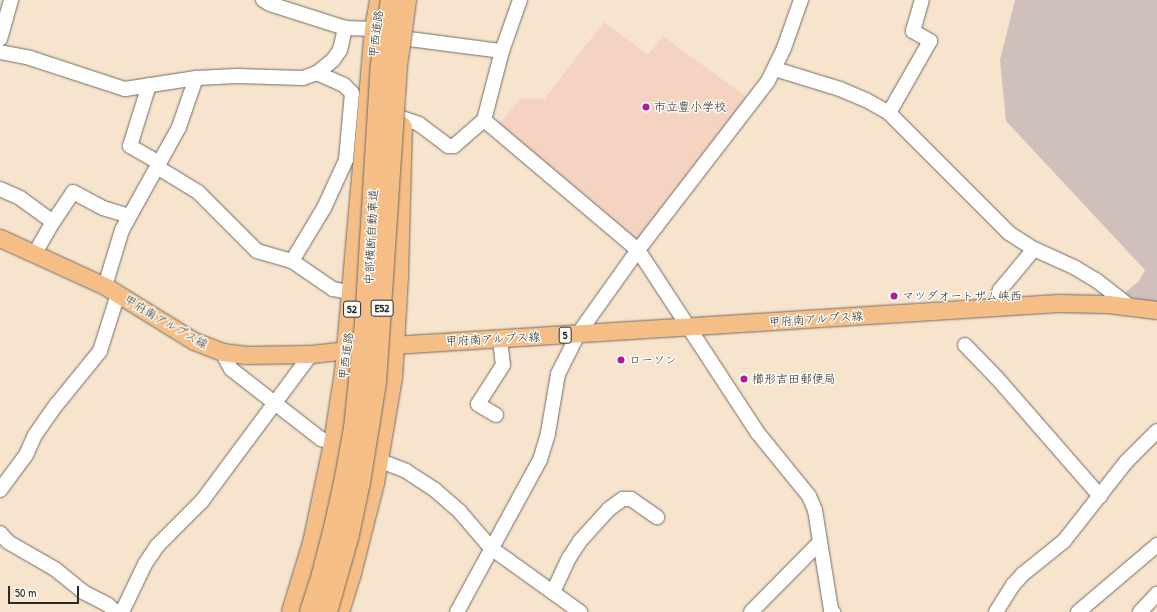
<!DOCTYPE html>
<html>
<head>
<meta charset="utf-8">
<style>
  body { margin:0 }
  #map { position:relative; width:1157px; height:612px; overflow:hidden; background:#f7e4cd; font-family:"Patrick Hand","Klee One",sans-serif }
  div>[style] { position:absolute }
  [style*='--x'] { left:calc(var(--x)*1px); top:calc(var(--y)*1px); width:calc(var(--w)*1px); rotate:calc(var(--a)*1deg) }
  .built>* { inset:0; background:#f4d3c0 }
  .industrial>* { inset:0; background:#d0c0bc }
  .roads { filter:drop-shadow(0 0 1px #726c64) drop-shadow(0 0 1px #726c64) }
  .minor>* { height:14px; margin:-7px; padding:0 7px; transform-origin:7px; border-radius:7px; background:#fff }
  .major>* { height:17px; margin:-8.5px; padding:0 8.5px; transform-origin:8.5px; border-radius:8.5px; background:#f6be87 }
  .highway>* { height:20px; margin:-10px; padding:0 10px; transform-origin:10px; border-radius:10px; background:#f6be87 }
  .bridges { filter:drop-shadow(0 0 1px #726c64) drop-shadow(0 0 1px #726c64) }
  .highway-bridge>* { height:20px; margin:-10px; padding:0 10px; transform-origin:10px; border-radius:10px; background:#f6be87 }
  .dots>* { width:11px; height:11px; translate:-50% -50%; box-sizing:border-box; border:2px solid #fdfcf7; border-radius:50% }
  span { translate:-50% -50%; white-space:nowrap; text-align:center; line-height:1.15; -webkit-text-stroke:3px #fdfcf7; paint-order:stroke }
  .shield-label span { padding:1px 3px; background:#fdfcf7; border:1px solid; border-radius:3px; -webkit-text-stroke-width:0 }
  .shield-label { font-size:11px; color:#2b2b2b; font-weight:700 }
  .street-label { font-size:12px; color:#2b2b2b }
  .poi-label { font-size:12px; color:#2b2b2b }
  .left { translate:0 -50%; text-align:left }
  .scale { position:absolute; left:8px; top:586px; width:71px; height:18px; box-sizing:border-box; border:2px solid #2b2b2b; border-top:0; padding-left:5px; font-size:12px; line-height:14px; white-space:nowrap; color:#2b2b2b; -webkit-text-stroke:3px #fdfcf7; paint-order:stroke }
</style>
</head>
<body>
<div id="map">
  <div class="built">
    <i style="clip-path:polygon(604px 22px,648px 55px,663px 36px,749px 99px,640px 239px,632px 239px,498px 124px,522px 98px,544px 99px)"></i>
  </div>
  <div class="industrial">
    <i style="clip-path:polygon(1015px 0,1157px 0,1157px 305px,1122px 295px,1139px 281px,1145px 270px,1006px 121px,1000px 60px)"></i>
  </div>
  <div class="roads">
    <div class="minor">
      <i style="--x:263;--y:0;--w:8;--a:30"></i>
      <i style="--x:270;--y:4;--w:79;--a:17.7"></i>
      <i style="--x:345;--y:28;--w:30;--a:2"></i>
      <i style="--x:375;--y:29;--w:35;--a:16"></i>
      <i style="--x:409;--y:39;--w:94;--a:7.4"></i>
      <i style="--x:520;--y:0;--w:54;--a:109.4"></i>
      <i style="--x:502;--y:51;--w:71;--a:104.6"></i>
      <i style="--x:484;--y:120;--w:202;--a:40.2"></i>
      <i style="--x:638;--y:250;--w:217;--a:56.8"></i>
      <i style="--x:757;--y:432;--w:82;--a:50.9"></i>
      <i style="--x:809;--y:496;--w:15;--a:67"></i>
      <i style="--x:815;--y:510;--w:101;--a:80.9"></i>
      <i style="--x:831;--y:610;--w:3;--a:45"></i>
      <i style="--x:0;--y:39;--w:41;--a:-74.2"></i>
      <i style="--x:0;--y:52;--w:31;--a:11"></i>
      <i style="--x:30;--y:58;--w:100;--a:18.1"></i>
      <i style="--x:125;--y:89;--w:72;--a:-8.8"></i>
      <i style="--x:196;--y:78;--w:41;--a:-2.8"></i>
      <i style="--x:237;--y:76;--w:66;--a:1.7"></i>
      <i style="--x:303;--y:78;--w:15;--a:-20"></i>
      <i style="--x:317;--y:73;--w:21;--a:-39"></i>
      <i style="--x:333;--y:60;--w:12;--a:-55"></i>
      <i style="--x:340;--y:50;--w:23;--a:-77"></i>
      <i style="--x:775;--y:69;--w:68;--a:17.1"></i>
      <i style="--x:840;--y:89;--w:28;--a:23"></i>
      <i style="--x:866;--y:100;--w:26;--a:29"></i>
      <i style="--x:889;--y:113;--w:170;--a:45"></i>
      <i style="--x:1009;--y:233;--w:30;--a:33"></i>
      <i style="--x:1034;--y:249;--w:44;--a:24.2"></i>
      <i style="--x:1074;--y:267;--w:26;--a:31"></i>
      <i style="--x:1096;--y:280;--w:41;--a:38"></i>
      <i style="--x:149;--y:85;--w:64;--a:107.3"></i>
      <i style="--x:130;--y:146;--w:34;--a:30"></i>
      <i style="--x:889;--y:113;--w:83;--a:-60.3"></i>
      <i style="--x:930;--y:41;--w:20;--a:-150"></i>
      <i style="--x:913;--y:31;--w:32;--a:-74"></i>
      <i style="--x:402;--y:118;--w:18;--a:19"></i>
      <i style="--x:419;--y:124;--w:36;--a:37"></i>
      <i style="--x:448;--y:146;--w:6;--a:0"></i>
      <i style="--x:454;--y:146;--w:40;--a:-41"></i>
      <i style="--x:157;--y:167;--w:48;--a:31.4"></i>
      <i style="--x:198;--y:192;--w:83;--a:45"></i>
      <i style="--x:257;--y:251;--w:36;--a:16"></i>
      <i style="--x:292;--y:261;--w:50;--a:34.3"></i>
      <i style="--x:333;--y:289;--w:20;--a:11"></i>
      <i style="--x:0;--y:189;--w:22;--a:24"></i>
      <i style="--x:20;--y:198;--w:41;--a:36"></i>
      <i style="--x:35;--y:253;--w:36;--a:-60"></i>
      <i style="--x:53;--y:222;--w:36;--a:-56"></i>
      <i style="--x:73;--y:192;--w:34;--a:28"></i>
      <i style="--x:103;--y:208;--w:27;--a:17"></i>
      <i style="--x:292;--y:261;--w:62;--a:-58.9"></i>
      <i style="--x:324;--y:208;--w:53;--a:-65.4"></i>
      <i style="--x:346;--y:160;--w:67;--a:-84.9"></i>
      <i style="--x:352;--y:93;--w:11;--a:-135"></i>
      <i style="--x:344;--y:85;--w:30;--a:-156"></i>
      <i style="--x:105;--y:286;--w:59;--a:-73.1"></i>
      <i style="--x:122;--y:230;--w:118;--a:-61"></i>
      <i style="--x:179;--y:127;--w:52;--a:-70.9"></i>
      <i style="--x:993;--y:308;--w:19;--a:-69"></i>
      <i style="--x:1000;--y:290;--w:53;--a:-50.3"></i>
      <i style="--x:965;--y:345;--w:46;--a:45.9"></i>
      <i style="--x:997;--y:378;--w:157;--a:48.9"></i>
      <i style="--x:222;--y:352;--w:19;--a:62"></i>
      <i style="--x:231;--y:369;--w:114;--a:37.9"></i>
      <i style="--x:321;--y:439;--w:14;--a:17"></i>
      <i style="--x:496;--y:415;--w:21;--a:-149"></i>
      <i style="--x:478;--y:404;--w:46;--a:-57.3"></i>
      <i style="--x:503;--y:365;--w:26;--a:-97"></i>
      <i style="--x:378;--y:460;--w:30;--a:21"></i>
      <i style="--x:406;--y:471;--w:35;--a:33"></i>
      <i style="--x:435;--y:490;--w:33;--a:41"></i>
      <i style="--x:460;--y:512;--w:48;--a:49.3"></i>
      <i style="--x:491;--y:548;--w:110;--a:35.7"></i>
      <i style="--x:0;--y:490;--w:44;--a:-53.4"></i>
      <i style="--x:26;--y:455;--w:22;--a:-66"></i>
      <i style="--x:35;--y:435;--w:38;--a:-55"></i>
      <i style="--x:57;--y:404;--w:68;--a:-50.9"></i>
      <i style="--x:100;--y:351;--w:60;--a:-72.5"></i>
      <i style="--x:0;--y:533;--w:12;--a:48"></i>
      <i style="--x:8;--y:542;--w:54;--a:29.9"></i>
      <i style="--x:55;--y:569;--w:36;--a:39"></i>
      <i style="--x:83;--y:592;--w:28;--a:27"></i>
      <i style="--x:108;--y:605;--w:11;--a:41"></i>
      <i style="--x:553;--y:592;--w:38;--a:-65"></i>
      <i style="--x:569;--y:558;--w:20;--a:-57"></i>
      <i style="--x:580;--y:541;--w:43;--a:-47.8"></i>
      <i style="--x:609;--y:509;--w:17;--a:-36"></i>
      <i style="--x:623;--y:499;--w:8;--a:0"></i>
      <i style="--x:631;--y:499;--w:32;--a:35"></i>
      <i style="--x:122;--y:612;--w:53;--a:-64.4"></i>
      <i style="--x:145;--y:564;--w:22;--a:-56"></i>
      <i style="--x:157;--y:546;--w:64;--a:-45"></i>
      <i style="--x:202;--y:501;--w:183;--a:-53.4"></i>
      <i style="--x:457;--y:612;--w:173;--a:-61.4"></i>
      <i style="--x:540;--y:460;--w:28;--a:-73"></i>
      <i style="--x:548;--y:433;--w:60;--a:-80.4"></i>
      <i style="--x:558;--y:374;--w:45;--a:-63.4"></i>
      <i style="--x:578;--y:334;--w:103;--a:-54.5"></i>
      <i style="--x:638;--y:250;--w:213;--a:-52.4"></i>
      <i style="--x:768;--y:81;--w:37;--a:-64"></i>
      <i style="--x:784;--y:48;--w:51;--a:-70.5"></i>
      <i style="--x:751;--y:612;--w:98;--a:-45.4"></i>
      <i style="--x:996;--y:612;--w:32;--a:-58"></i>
      <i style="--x:1013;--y:585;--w:15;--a:-48"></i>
      <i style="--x:1023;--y:574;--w:53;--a:-38.8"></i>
      <i style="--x:1064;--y:541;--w:100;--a:-51.9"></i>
      <i style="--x:1126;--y:462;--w:44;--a:-45"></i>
      <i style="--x:1078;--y:612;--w:104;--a:-40.3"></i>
      <i style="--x:1140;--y:612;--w:25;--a:-47"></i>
    </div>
    <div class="major">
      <i style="--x:0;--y:238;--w:115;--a:24.6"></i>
      <i style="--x:105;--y:286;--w:105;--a:31.7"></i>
      <i style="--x:194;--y:341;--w:30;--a:21"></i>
      <i style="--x:222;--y:352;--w:23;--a:7"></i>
      <i style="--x:245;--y:355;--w:66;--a:-0.9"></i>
      <i style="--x:311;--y:354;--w:82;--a:-6.3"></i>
      <i style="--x:393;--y:345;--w:666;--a:-3.61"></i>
      <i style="--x:1058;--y:303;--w:50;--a:1.1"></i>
      <i style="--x:1108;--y:304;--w:49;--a:7"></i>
    </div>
    <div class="highway">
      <i style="--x:292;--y:612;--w:72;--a:-73.1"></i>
      <i style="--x:313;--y:543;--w:102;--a:-78.1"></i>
      <i style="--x:334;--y:443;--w:72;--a:-81.2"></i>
      <i style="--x:345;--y:372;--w:344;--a:-85"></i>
      <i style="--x:375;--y:29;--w:29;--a:-80"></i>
      <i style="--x:339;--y:612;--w:37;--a:-73"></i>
      <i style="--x:350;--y:577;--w:97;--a:-75.7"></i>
      <i style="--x:374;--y:483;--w:107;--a:-80.3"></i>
      <i style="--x:392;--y:378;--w:102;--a:-86.6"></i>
      <i style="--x:398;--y:276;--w:149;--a:-88.5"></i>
    </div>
  </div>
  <div class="bridges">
    <div class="highway-bridge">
      <i style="--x:310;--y:612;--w:40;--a:-72"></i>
      <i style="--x:322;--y:574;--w:48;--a:-75.4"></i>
      <i style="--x:334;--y:528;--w:51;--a:-77.6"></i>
      <i style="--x:345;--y:478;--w:51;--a:-79.8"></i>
      <i style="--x:354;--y:428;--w:106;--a:-84"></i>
      <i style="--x:365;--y:323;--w:258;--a:-86.5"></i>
      <i style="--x:381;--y:65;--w:66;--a:-81.3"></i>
      <i style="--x:327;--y:612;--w:81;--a:-74.2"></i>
      <i style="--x:349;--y:534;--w:53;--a:-78.1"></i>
      <i style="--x:360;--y:482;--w:101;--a:-80.9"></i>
      <i style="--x:376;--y:382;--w:317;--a:-86.2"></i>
      <i style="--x:397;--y:66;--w:67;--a:-82.2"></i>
    </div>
  </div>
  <div class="dots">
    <i style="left:646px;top:107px;background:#b5179e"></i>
    <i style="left:894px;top:296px;background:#b5179e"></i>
    <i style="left:621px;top:360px;background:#b5179e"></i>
    <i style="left:744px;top:379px;background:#b5179e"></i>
  </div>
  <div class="shield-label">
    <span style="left:382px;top:308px">E52</span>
    <span style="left:352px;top:309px">52</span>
    <span style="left:565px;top:335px">5</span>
  </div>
  <div class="street-label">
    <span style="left:376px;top:34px;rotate:-83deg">甲西道路</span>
    <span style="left:371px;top:237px;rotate:-87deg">中部横断自動車道</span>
    <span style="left:816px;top:319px;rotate:-4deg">甲府南アルプス線</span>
    <span style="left:166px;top:322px;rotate:30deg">甲府南アルプス線</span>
    <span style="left:493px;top:339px;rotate:-3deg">甲府南アルプス線</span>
    <span style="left:346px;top:356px;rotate:-83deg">甲西道路</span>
  </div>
  <div class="poi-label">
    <span class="left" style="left:654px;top:107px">市立豊小学校</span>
    <span class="left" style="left:902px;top:296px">マツダオートザム峡西</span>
    <span class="left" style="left:629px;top:360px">ローソン</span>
    <span class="left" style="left:752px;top:379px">櫛形吉田郵便局</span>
  </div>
  <div class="scale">50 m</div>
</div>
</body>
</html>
